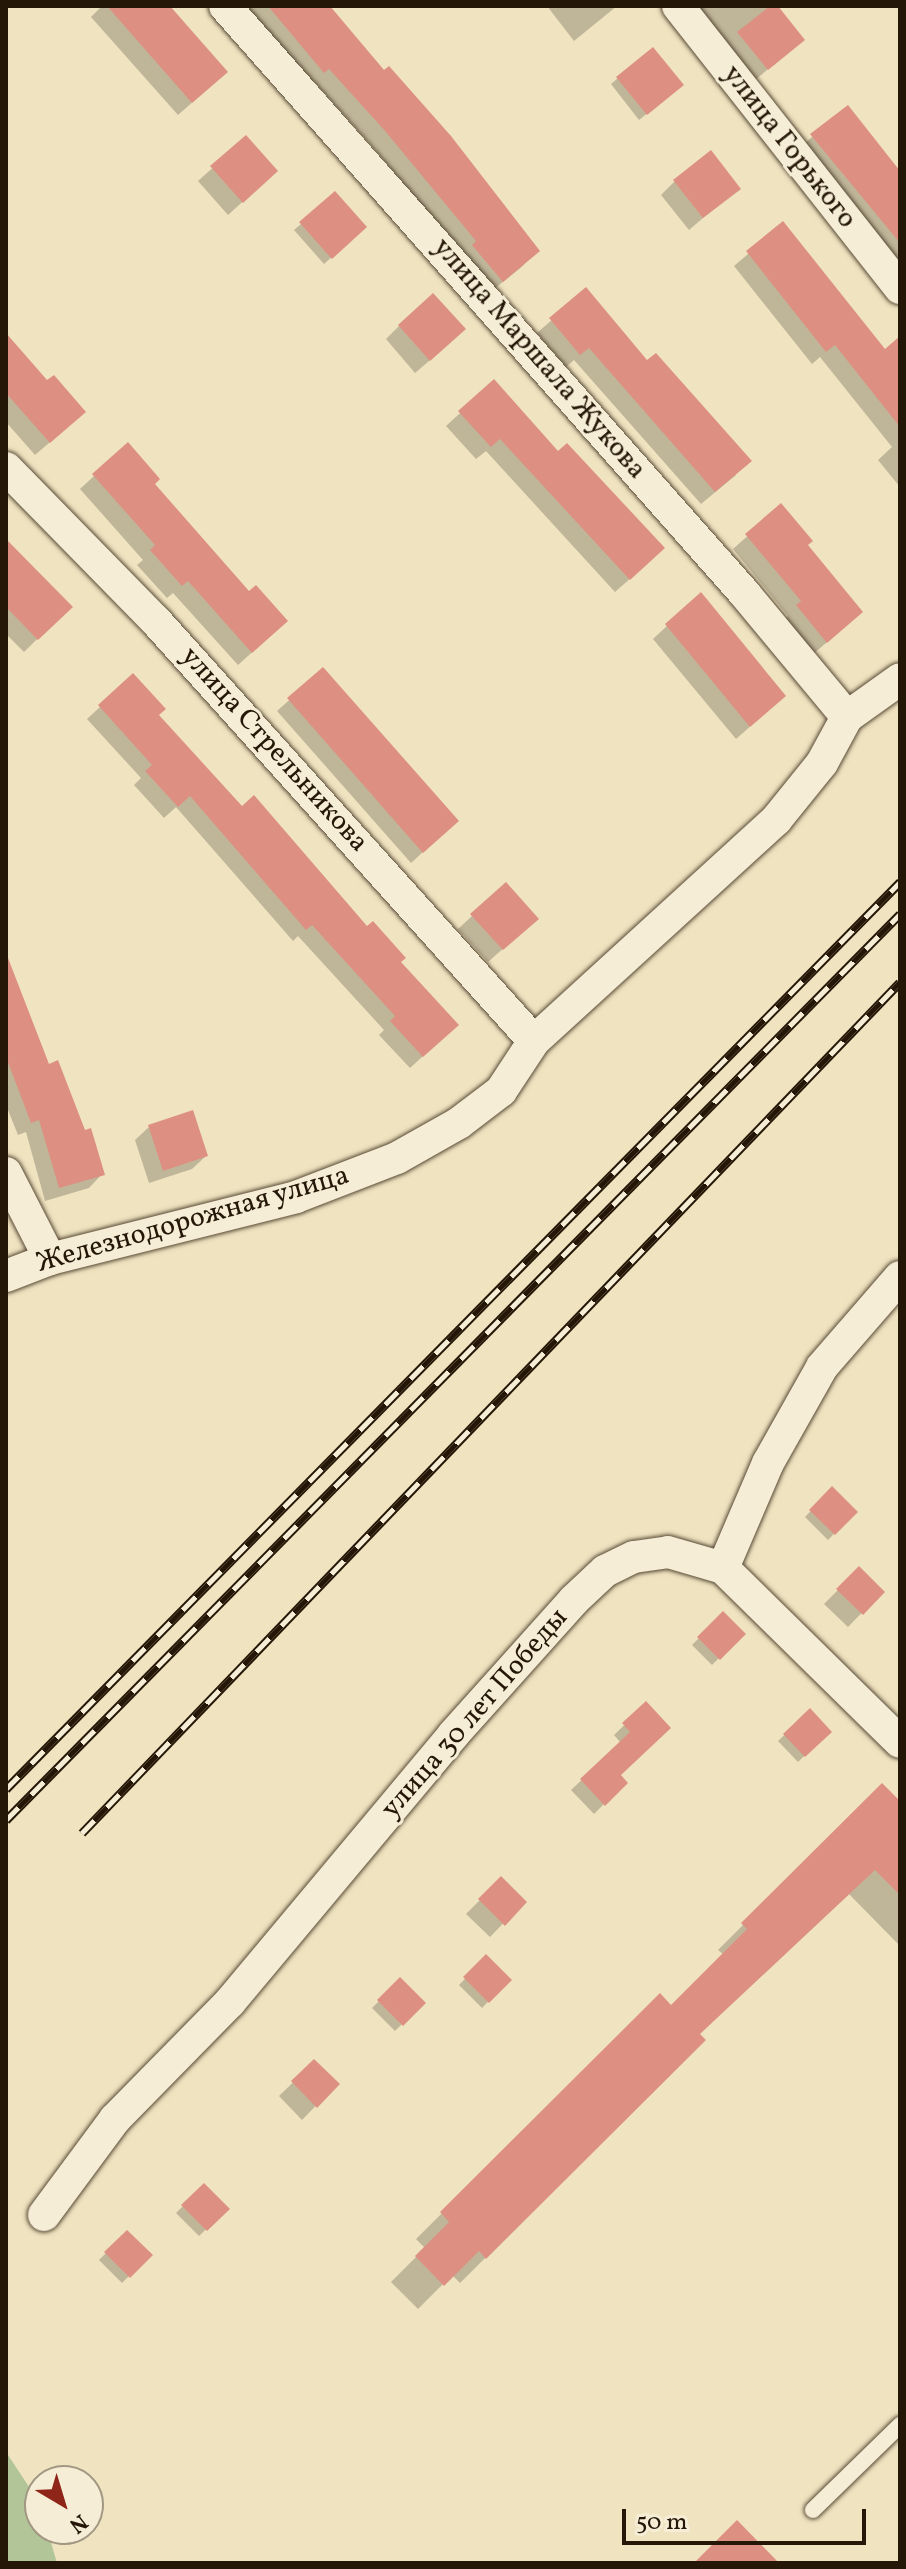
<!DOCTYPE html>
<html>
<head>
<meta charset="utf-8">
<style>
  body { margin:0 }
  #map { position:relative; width:906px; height:2569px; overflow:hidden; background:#efe3c0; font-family:Vollkorn,serif }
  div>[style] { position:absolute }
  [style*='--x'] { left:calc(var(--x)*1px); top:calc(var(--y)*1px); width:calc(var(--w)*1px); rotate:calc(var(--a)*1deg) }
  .green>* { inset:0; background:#b2c598 }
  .shadow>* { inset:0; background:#0003 }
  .building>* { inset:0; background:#dd9082 }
  .roads { filter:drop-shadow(0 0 2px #584a35) drop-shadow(0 0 2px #584a35) }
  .lane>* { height:16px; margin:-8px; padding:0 8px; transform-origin:8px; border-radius:8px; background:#f5edd6 }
  .street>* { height:32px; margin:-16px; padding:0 16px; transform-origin:16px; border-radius:16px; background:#f5edd6 }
  .rail>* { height:9px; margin-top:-4.5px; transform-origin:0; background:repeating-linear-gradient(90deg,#f5edd6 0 18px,#251707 0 36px); box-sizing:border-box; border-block:2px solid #251707 }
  span { translate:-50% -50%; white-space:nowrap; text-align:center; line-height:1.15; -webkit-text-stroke:6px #f5edd6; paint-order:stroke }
  .street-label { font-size:28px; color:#251707 }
  .frame { position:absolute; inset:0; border:8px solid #251707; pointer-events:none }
  .north { position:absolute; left:24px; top:2465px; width:80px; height:80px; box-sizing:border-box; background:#f5edd6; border:2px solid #a29783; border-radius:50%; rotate:142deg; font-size:22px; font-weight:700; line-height:32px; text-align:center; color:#251707 }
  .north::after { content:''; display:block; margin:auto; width:28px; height:36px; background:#8f2418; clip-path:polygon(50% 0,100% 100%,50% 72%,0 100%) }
  .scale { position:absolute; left:622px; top:2509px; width:244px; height:36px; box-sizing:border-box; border:4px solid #251707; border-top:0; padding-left:10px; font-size:24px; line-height:28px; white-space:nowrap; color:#251707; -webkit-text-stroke:6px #f5edd6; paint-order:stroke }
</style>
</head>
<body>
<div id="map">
  <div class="green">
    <i style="clip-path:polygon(6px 2452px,37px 2499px,40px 2529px,47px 2529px,57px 2563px,6px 2563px)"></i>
  </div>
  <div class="shadow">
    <i style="clip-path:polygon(102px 6px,168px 6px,212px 85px,178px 115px,91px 17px)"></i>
    <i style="clip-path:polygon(243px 6px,327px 6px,524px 265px,488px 294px,464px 255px,372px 146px,314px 81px,309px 85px)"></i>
    <i style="clip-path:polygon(547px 6px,617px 6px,574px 41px)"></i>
    <i style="clip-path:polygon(696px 6px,777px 6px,802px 40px,753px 82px)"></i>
    <i style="clip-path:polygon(618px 78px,675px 91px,639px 120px,611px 84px)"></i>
    <i style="clip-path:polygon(847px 107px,900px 172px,900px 273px,798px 149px)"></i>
    <i style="clip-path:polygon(246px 138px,262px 184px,228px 215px,198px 181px)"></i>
    <i style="clip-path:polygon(674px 182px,738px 188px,689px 230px,661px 195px)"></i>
    <i style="clip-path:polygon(301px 224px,365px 227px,324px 264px,294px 230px)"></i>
    <i style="clip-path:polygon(783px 224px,884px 352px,900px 354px,900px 487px,878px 460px,892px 447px,820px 357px,812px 364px,734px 266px)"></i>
    <i style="clip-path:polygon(586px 290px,736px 475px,701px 504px,574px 360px,566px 367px,537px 333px)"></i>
    <i style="clip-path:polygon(399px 326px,450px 343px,415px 373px,386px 339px)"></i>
    <i style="clip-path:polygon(6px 336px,70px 425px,35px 455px,6px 422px)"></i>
    <i style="clip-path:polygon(494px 382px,649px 562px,615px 592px,486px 451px,476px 459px,446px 426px)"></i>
    <i style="clip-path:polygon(94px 476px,152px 484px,271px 635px,238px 665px,173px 593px,167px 598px,137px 565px,143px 560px,80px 489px)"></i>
    <i style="clip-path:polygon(781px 506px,847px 625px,812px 655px,784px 620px,788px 616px,733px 549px)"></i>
    <i style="clip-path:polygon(6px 542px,70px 607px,24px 652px,6px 634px)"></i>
    <i style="clip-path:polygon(700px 595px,770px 709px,736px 739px,653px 639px)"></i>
    <i style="clip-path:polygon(323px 670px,445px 832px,411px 863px,277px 711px)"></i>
    <i style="clip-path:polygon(100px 707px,156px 716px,242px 809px,399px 962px,444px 1037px,410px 1068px,379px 1035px,384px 1030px,298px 936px,293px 941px,176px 807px,164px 818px,134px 785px,141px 778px,87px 719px)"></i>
    <i style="clip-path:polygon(472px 916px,522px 932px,488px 962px,458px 929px)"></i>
    <i style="clip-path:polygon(18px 990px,48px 1067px,102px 1174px,89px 1188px,45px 1201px,26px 1132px,18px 1135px,6px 1105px,6px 995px)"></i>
    <i style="clip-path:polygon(149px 1127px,206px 1156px,192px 1169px,149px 1183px,135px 1140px)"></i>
    <i style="clip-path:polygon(832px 1489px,855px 1512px,828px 1540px,805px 1517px)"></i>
    <i style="clip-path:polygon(859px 1569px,882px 1592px,848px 1627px,824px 1604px)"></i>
    <i style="clip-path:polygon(723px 1614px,743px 1634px,712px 1665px,692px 1645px)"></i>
    <i style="clip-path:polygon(646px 1704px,618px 1776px,625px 1783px,594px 1814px,571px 1790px,621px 1743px,614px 1735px)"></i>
    <i style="clip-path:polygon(810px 1711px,829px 1732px,798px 1762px,778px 1741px)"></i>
    <i style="clip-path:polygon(882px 1786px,900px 1804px,900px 1946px,849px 1894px,698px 2035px,704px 2040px,460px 2283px,452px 2275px,418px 2309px,391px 2282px,425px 2248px,416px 2239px,660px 1996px,671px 2008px,724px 1955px,718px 1950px)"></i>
    <i style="clip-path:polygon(501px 1879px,524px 1902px,490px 1937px,466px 1914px)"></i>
    <i style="clip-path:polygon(486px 1957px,509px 1980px,482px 2008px,459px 1985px)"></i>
    <i style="clip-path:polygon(400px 1980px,423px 2003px,395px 2031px,372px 2008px)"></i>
    <i style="clip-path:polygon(314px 2062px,337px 2084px,302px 2120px,279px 2096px)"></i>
    <i style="clip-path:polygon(204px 2185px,227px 2209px,199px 2236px,176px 2213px)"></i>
    <i style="clip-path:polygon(127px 2232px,150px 2255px,122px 2283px,99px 2260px)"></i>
  </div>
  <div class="building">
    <i style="clip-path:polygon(107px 6px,170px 6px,228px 72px,192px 103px)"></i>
    <i style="clip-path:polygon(268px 6px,330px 6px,384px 70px,389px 66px,451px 136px,540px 251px,503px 282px,472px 245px,476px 241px,386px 132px,329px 69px,324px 73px)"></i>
    <i style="clip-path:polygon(770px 6px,778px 6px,805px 40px,768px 70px,737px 32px)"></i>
    <i style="clip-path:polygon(653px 47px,684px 85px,647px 115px,616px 77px)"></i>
    <i style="clip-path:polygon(848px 105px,900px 171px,900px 243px,810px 134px)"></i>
    <i style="clip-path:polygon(246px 135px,278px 171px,243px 203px,210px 166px)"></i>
    <i style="clip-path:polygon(711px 150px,741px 189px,703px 218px,673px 180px)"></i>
    <i style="clip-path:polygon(335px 191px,367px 227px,332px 259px,299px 222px)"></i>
    <i style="clip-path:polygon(783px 221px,885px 349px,900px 336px,900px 427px,835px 345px,826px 352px,746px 251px)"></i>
    <i style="clip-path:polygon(586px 287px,647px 360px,656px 353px,752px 461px,715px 492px,589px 348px,580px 355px,549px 318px)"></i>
    <i style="clip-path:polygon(433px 293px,466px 329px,430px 361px,398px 325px)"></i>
    <i style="clip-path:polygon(6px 333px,47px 380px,54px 375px,86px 412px,50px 443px,6px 393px)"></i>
    <i style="clip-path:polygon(494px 379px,558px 451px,567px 443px,665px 548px,630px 580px,500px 439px,491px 447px,458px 411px)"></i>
    <i style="clip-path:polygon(128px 442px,160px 479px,155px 484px,249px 591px,256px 585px,288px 621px,252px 653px,188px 581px,182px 586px,150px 550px,155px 545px,92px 474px)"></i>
    <i style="clip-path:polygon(781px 503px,813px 541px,808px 545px,863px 612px,827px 643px,796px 605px,801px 601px,745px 534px)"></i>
    <i style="clip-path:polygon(6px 539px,73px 607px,38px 640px,6px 607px)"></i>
    <i style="clip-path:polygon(701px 592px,786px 696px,750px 727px,665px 624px)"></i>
    <i style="clip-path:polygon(323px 667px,459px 821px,423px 853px,287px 698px)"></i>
    <i style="clip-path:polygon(133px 673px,166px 709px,159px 715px,242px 806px,254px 795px,367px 926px,373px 921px,406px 958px,401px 962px,459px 1025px,423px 1057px,390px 1021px,395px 1016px,312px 925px,306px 930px,190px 796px,178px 807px,145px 771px,152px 765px,98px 705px)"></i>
    <i style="clip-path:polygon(506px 882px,539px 919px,503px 950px,470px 914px)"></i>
    <i style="clip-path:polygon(8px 958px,49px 1064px,58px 1060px,85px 1130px,91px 1128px,105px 1175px,59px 1188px,39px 1120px,31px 1123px,6px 1057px)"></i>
    <i style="clip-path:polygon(193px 1110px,208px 1156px,163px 1171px,148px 1125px)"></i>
    <i style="clip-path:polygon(832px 1486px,858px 1512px,835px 1535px,809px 1510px)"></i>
    <i style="clip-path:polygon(859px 1566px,885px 1592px,863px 1615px,836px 1589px)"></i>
    <i style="clip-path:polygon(723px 1611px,746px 1634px,720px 1660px,697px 1637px)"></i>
    <i style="clip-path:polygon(646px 1701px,671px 1728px,621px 1775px,628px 1783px,605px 1806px,580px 1779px,630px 1732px,622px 1723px)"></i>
    <i style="clip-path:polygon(810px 1708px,832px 1732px,805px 1757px,783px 1734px)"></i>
    <i style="clip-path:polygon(882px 1783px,900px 1801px,900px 1895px,875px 1870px,700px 2034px,706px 2040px,486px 2259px,479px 2251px,444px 2286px,415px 2256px,449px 2222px,440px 2212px,660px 1993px,671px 2005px,747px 1929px,741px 1923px)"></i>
    <i style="clip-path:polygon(501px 1876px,527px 1902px,505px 1926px,478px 1899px)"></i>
    <i style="clip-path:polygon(486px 1954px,512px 1980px,489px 2003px,463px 1977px)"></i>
    <i style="clip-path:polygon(400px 1977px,426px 2003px,403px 2026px,377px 2000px)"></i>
    <i style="clip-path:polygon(314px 2059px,340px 2084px,317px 2108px,291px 2081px)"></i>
    <i style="clip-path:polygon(204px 2183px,230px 2209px,207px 2231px,181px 2205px)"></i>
    <i style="clip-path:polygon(127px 2230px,153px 2255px,130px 2278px,104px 2252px)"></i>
    <i style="clip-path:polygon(737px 2520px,779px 2563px,694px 2563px)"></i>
  </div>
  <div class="roads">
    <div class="lane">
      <i style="--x:813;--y:2510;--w:122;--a:-44.3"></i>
    </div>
    <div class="street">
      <i style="--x:225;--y:6;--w:785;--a:48.51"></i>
      <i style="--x:745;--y:594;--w:160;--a:50.3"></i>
      <i style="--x:678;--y:6;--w:359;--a:51.8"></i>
      <i style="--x:6;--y:468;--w:213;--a:45.6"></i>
      <i style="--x:155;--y:620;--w:566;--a:48.01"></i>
      <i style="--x:6;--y:1173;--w:97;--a:62.9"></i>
      <i style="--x:6;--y:1276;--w:47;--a:-21.1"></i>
      <i style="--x:50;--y:1259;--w:254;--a:-14.1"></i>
      <i style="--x:296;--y:1197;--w:108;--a:-21.1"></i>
      <i style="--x:397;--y:1158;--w:71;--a:-29.4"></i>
      <i style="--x:459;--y:1123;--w:53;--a:-37.3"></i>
      <i style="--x:501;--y:1091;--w:60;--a:-56.6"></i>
      <i style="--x:534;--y:1041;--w:328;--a:-42.4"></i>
      <i style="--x:776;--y:820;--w:73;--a:-51.1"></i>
      <i style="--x:822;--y:763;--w:52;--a:-61.5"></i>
      <i style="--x:847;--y:717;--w:65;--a:-35.6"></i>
      <i style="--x:723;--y:1568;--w:248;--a:44.5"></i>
      <i style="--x:44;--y:2215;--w:119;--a:-53.5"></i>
      <i style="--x:115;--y:2119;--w:164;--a:-45.5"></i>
      <i style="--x:230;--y:2002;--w:348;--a:-50.1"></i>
      <i style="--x:453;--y:1735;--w:181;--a:-48.1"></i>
      <i style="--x:574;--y:1600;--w:42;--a:-43.1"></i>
      <i style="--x:605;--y:1571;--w:32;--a:-26"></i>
      <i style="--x:634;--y:1557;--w:34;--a:-8"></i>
      <i style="--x:668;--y:1552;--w:57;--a:16.2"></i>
      <i style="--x:723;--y:1568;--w:114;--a:-66.8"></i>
      <i style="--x:768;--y:1463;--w:110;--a:-60.6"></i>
      <i style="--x:822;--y:1367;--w:119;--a:-49.1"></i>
    </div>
  </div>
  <div class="rail">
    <i style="--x:6;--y:1789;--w:1274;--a:-45.41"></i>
    <i style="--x:6;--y:1820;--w:1273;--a:-45.38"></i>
    <i style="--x:82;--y:1833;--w:1180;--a:-46.13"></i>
  </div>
  <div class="street-label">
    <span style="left:789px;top:147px;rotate:52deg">улица Горького</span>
    <span style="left:539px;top:359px;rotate:49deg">улица Маршала Жукова</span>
    <span style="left:274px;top:750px;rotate:48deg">улица Стрельникова</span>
    <span style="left:193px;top:1220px;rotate:-16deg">Железнодорожная улица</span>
    <span style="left:475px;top:1714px;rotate:-49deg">улица 30 лет Победы</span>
  </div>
  <div class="frame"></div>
  <div class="north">N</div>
  <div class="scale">50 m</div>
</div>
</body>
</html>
